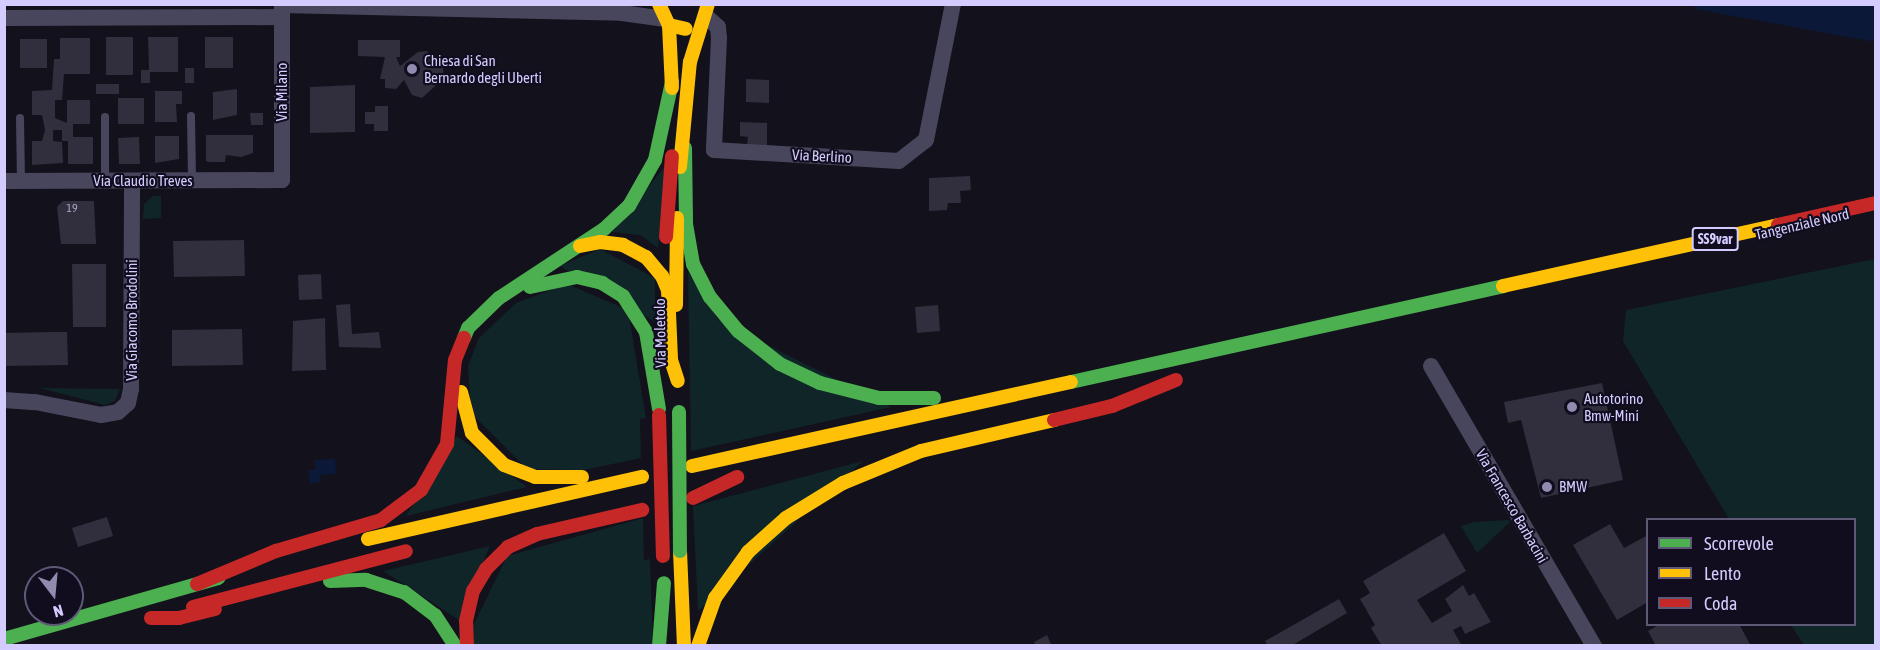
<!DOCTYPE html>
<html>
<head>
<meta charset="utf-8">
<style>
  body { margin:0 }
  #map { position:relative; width:1880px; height:650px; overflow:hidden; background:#13111b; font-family:"Asap Condensed",sans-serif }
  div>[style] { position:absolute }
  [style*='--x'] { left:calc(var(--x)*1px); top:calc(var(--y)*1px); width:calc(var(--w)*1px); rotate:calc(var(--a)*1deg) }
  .green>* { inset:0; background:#102527 }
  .water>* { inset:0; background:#0b1838 }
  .building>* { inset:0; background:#312e3d }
  .lane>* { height:8px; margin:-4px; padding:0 4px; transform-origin:4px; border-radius:4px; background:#48465c }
  .street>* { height:16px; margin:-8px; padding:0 8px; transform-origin:8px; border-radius:8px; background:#48465c }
  .fast>* { height:14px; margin:-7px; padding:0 7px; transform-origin:7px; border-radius:7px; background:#4caf50 }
  .slow>* { height:14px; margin:-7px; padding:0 7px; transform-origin:7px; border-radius:7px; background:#ffc107 }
  .jam>* { height:14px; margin:-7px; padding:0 7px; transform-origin:7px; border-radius:7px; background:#c62828 }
  .fast-bridge>* { height:14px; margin:-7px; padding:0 7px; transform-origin:7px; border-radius:7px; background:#4caf50 }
  .jam-bridge>* { height:14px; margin:-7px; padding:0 7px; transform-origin:7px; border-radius:7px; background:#c62828 }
  .dots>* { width:16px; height:16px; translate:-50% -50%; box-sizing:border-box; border:3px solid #110d1f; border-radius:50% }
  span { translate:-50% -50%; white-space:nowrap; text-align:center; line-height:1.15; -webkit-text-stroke:4.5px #110d1f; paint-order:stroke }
  .number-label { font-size:12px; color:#aba4ce }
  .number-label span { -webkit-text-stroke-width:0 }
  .shield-label span { padding:2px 4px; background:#110d1f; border:2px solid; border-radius:4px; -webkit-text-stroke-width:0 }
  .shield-label { font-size:14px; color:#d4ccfe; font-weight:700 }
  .poi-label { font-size:15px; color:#d4ccfe }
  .left { translate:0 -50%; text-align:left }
  .street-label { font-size:15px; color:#d4ccfe }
  .frame { position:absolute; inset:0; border:6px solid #d4ccfe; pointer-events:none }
  .legend { position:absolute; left:1646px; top:518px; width:210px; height:108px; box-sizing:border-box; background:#110d1f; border:2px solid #5f5978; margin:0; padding:8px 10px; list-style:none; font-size:18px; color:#d4ccfe }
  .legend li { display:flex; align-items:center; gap:12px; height:30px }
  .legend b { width:30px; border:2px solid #5f5978 }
  .north { position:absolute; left:24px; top:566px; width:60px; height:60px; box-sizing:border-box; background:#110d1f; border:2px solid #5f5978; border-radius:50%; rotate:164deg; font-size:16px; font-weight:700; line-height:24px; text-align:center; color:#d4ccfe }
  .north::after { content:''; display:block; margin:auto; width:21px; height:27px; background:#908baf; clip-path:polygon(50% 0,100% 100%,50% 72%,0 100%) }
</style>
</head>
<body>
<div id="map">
  <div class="green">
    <i style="clip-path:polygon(665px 166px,658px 248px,640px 235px,612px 232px)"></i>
    <i style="clip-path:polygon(153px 196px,161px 196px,161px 218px,143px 219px,144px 204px)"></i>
    <i style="clip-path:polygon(600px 249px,655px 278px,655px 322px,560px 266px)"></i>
    <i style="clip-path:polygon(1875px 259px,1875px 645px,1804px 645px,1791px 625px,1854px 624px,1854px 520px,1729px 519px,1623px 341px,1626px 310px)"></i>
    <i style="clip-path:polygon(688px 272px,718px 320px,891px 407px,691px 451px)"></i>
    <i style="clip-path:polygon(567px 284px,628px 310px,646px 418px,640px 419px,641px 458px,584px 470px,527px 469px,471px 413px,468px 366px,479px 338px,516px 303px)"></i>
    <i style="clip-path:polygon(40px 388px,120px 389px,115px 401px,105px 405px)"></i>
    <i style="clip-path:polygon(457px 436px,527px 487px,406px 516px)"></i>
    <i style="clip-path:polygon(863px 461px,698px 611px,693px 506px)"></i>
    <i style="clip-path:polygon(643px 518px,644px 560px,650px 559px,653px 645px,474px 646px,473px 626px,507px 556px)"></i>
    <i style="clip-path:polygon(1474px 522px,1509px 520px,1510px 522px,1477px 553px,1461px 526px)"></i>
    <i style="clip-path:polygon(490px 546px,459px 620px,383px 571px)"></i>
  </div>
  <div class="water">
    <i style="clip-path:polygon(1693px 5px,1875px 5px,1875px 42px,1695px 9px)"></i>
    <i style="clip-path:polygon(335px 459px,336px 474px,321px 475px,320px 482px,310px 484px,308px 470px,315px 470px,315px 460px)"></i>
  </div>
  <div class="building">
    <i style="clip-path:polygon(106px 37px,133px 37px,133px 75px,106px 75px)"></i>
    <i style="clip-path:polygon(148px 37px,178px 37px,178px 72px,150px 72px,150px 83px,141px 83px,141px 70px,149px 70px)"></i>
    <i style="clip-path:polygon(205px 37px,233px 37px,233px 68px,205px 68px)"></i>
    <i style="clip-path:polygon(60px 38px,90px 38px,90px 74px,64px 74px,62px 100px,55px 100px,55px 118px,67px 123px,67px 100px,90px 100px,90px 124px,73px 124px,73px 137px,93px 137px,93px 164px,68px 164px,68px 141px,62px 141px,62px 130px,53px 130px,53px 141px,62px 142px,63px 163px,32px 165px,32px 141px,42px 141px,45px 130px,42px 115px,32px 115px,32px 91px,52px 90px,54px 59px,60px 59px)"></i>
    <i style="clip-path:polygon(20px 39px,47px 39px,47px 68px,20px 68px)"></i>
    <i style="clip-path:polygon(358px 40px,400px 40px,400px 57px,396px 57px,400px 66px,418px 52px,427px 51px,443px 68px,444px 78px,422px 98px,412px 95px,404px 80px,396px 89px,385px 88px,385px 79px,380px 79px,385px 57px,358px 56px)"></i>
    <i style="clip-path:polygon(185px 68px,194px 68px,194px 83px,185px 83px)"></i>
    <i style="clip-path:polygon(746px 79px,769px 80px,769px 103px,746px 102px)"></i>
    <i style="clip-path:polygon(96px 84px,119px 84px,119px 94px,96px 94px)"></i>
    <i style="clip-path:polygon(355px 85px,355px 132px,310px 133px,310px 87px)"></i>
    <i style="clip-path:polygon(237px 89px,237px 115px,213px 120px,213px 92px)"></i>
    <i style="clip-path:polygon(155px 91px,182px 91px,182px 104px,176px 104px,177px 122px,155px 122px)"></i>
    <i style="clip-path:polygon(118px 98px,144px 98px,144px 124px,118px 124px)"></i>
    <i style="clip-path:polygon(375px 106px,388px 106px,388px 131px,374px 131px,374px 124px,365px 124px,365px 112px,375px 112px)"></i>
    <i style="clip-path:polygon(250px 113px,263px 113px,263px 125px,251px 125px)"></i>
    <i style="clip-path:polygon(740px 122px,767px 123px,767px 146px,747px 145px,748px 137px,740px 136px)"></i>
    <i style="clip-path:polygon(206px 135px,253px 135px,253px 153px,241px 157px,226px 155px,225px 162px,209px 162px,206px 161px)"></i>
    <i style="clip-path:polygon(155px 136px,179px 136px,179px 159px,155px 163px)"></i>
    <i style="clip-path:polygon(139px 137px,140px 164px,119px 164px,118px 138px)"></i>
    <i style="clip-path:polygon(970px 176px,971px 190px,960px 191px,961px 203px,948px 203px,947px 210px,929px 211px,929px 178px)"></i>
    <i style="clip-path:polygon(63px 201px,94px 201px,96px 244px,61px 244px,57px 207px)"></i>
    <i style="clip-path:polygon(244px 240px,245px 276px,174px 277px,173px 241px)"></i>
    <i style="clip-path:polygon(72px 264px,106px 264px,106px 327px,73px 327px)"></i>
    <i style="clip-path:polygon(321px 274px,322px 299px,299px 300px,298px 275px)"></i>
    <i style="clip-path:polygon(350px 304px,352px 334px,379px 332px,381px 348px,339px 347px,336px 305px)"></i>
    <i style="clip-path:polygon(938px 305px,940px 331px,917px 333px,915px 307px)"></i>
    <i style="clip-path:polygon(325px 318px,326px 370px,292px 371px,293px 321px)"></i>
    <i style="clip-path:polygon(242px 329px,243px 365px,172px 366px,172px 330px)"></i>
    <i style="clip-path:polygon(52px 332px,67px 332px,68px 365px,4px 366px,4px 333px)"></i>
    <i style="clip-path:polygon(1602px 383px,1623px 480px,1541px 498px,1521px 420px,1508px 423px,1504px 402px)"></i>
    <i style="clip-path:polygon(107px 517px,113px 536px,78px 547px,72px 528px)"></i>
    <i style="clip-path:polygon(1610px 524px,1624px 548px,1648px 535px,1648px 602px,1617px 620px,1573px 545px)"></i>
    <i style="clip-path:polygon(1444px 533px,1466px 571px,1417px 600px,1432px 623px,1452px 611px,1445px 599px,1463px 585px,1469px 596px,1474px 593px,1491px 622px,1465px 634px,1461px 626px,1453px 630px,1462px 646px,1382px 646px,1371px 628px,1375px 625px,1360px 599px,1370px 593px,1363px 581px)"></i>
    <i style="clip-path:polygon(1339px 599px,1347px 613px,1291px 646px,1268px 646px,1265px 641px)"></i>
    <i style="clip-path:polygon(1660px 624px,1739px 624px,1751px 646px,1656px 646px,1648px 631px)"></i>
    <i style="clip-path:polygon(1047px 635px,1052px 646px,1036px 646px,1034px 642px)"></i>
  </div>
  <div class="lane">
    <i style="--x:191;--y:116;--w:65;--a:89.1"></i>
    <i style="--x:105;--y:117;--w:64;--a:90"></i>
    <i style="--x:20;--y:118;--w:63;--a:89.1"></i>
  </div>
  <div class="street">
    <i style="--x:282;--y:5;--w:340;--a:1.3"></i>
    <i style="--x:622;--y:13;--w:42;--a:8.1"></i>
    <i style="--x:706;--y:16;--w:16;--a:43"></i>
    <i style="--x:718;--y:27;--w:11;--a:85"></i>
    <i style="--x:719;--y:38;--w:112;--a:92.6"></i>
    <i style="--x:714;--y:150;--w:185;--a:3.4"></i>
    <i style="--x:899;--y:161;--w:34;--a:-38"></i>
    <i style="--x:926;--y:140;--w:139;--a:-78.8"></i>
    <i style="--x:4;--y:18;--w:278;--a:-0.2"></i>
    <i style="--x:4;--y:181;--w:278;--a:-0.2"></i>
    <i style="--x:282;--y:180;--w:176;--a:-90"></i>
    <i style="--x:1431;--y:366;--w:324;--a:59.8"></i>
    <i style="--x:4;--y:400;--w:31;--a:4"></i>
    <i style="--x:35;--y:402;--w:67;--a:11.1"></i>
    <i style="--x:101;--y:415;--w:17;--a:-10"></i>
    <i style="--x:118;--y:412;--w:13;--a:-42"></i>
    <i style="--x:128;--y:403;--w:14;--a:-78"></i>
    <i style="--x:131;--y:389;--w:208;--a:-89.7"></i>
  </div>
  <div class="fast">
    <i style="--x:685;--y:148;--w:76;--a:89.2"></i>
    <i style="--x:686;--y:224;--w:41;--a:80.1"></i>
    <i style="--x:693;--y:264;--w:37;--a:63"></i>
    <i style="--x:710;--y:297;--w:44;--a:50.5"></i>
    <i style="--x:738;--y:331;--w:53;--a:38.2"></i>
    <i style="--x:780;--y:364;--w:44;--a:25.4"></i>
    <i style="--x:820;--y:383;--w:61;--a:14.3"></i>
    <i style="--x:879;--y:398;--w:55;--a:0"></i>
    <i style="--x:530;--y:287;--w:48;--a:-12"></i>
    <i style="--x:577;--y:277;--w:26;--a:13"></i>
    <i style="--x:602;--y:283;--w:25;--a:32"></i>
    <i style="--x:623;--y:296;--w:43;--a:57.4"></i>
    <i style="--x:646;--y:332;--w:78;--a:80.4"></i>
    <i style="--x:464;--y:338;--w:11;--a:-68"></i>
    <i style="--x:468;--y:328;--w:43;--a:-44.1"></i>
    <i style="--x:499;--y:298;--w:126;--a:-33.3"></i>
    <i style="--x:604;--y:229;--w:34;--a:-43"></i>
    <i style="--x:629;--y:206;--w:53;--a:-60.5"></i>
    <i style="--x:655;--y:160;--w:80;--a:-77.7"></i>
    <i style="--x:1071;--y:382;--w:443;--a:-12.5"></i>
    <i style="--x:330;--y:581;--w:36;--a:-2"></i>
    <i style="--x:366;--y:580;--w:40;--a:18"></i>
    <i style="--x:404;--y:592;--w:39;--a:37"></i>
    <i style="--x:435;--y:615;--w:37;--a:57"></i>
    <i style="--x:4;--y:639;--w:223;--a:-15.9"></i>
    <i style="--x:659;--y:646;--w:63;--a:-85.5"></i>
  </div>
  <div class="slow">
    <i style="--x:659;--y:4;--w:23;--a:65"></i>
    <i style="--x:669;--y:25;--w:17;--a:13"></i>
    <i style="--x:669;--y:25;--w:63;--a:87.3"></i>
    <i style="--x:680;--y:167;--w:105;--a:-84.6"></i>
    <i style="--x:690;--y:62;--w:61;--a:-72.8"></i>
    <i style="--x:580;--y:246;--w:20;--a:-11"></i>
    <i style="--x:600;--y:242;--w:23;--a:7"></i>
    <i style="--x:623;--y:245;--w:26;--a:28"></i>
    <i style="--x:646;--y:257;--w:25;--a:50"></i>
    <i style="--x:662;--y:276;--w:15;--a:67"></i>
    <i style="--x:668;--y:290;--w:70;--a:87.5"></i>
    <i style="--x:671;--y:360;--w:22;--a:72"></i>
    <i style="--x:1503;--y:286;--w:282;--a:-12.5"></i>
    <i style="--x:676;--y:305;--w:87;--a:-89.3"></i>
    <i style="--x:461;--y:392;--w:42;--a:75"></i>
    <i style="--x:472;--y:433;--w:45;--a:45"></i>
    <i style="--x:504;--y:465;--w:33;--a:21"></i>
    <i style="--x:535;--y:477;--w:47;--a:0"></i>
    <i style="--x:692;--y:466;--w:388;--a:-12.5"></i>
    <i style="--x:368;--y:539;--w:281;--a:-12.8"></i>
    <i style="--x:680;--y:551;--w:95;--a:87.6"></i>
    <i style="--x:698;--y:646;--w:51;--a:-70.5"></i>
    <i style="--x:715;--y:598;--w:57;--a:-54.3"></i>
    <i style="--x:748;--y:552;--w:51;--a:-41.8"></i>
    <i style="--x:786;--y:518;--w:67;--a:-31.6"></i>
    <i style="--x:843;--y:483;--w:84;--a:-22.3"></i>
    <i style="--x:921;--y:451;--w:137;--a:-13.1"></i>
  </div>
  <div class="jam">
    <i style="--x:1778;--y:225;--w:100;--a:-12.7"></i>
    <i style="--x:666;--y:237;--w:81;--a:-85.8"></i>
    <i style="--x:1054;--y:420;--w:60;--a:-13.6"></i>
    <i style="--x:1112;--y:406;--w:69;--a:-22.1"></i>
    <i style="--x:693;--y:498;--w:49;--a:-25.5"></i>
    <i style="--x:197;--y:584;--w:86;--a:-22.7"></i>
    <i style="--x:276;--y:551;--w:109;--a:-16.4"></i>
    <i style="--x:381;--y:520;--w:50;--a:-36.9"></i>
    <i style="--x:421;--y:490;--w:53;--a:-60.5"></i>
    <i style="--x:447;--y:444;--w:84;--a:-84.6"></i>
    <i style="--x:455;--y:360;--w:24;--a:-68"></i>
    <i style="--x:193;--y:607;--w:220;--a:-14.7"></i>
    <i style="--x:151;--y:618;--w:28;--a:0"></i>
    <i style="--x:179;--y:618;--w:37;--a:-14"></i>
    <i style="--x:467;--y:646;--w:25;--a:-92"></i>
    <i style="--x:466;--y:621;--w:31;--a:-77"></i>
    <i style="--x:473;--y:591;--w:26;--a:-59"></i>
    <i style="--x:486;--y:569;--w:31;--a:-45"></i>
    <i style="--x:508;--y:547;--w:32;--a:-24"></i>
    <i style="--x:537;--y:534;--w:108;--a:-12.9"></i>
  </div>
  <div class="fast-bridge">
    <i style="--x:679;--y:412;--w:139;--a:89.6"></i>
  </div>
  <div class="jam-bridge">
    <i style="--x:659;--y:415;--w:141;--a:88.4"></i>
  </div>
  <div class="dots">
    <i style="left:412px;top:69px;background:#908baf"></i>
    <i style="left:1572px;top:407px;background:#908baf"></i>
    <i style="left:1547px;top:487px;background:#908baf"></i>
  </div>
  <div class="number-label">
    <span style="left:72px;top:209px">19</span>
  </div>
  <div class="shield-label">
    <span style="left:1715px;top:239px">SS9var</span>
  </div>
  <div class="poi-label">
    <span class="left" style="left:424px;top:69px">Chiesa di San<br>Bernardo degli Uberti</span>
    <span class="left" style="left:1584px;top:407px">Autotorino<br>Bmw-Mini</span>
    <span class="left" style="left:1559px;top:487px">BMW</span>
  </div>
  <div class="street-label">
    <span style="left:282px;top:92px;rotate:-90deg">Via Milano</span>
    <span style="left:822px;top:156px;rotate:3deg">Via Berlino</span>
    <span style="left:143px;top:181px">Via Claudio Treves</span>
    <span style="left:1802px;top:224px;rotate:-13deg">Tangenziale Nord</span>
    <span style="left:132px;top:320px;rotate:-90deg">Via Giacomo Brodolini</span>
    <span style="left:660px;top:333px;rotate:-91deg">Via Moletolo</span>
    <span style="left:1512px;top:506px;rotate:60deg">Via Francesco Barbacini</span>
  </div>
  <div class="frame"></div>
  <ul class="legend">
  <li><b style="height:8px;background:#4caf50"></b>Scorrevole</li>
  <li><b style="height:8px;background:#ffc107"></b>Lento</li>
  <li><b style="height:8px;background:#c62828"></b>Coda</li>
  </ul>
  <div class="north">N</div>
</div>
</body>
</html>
